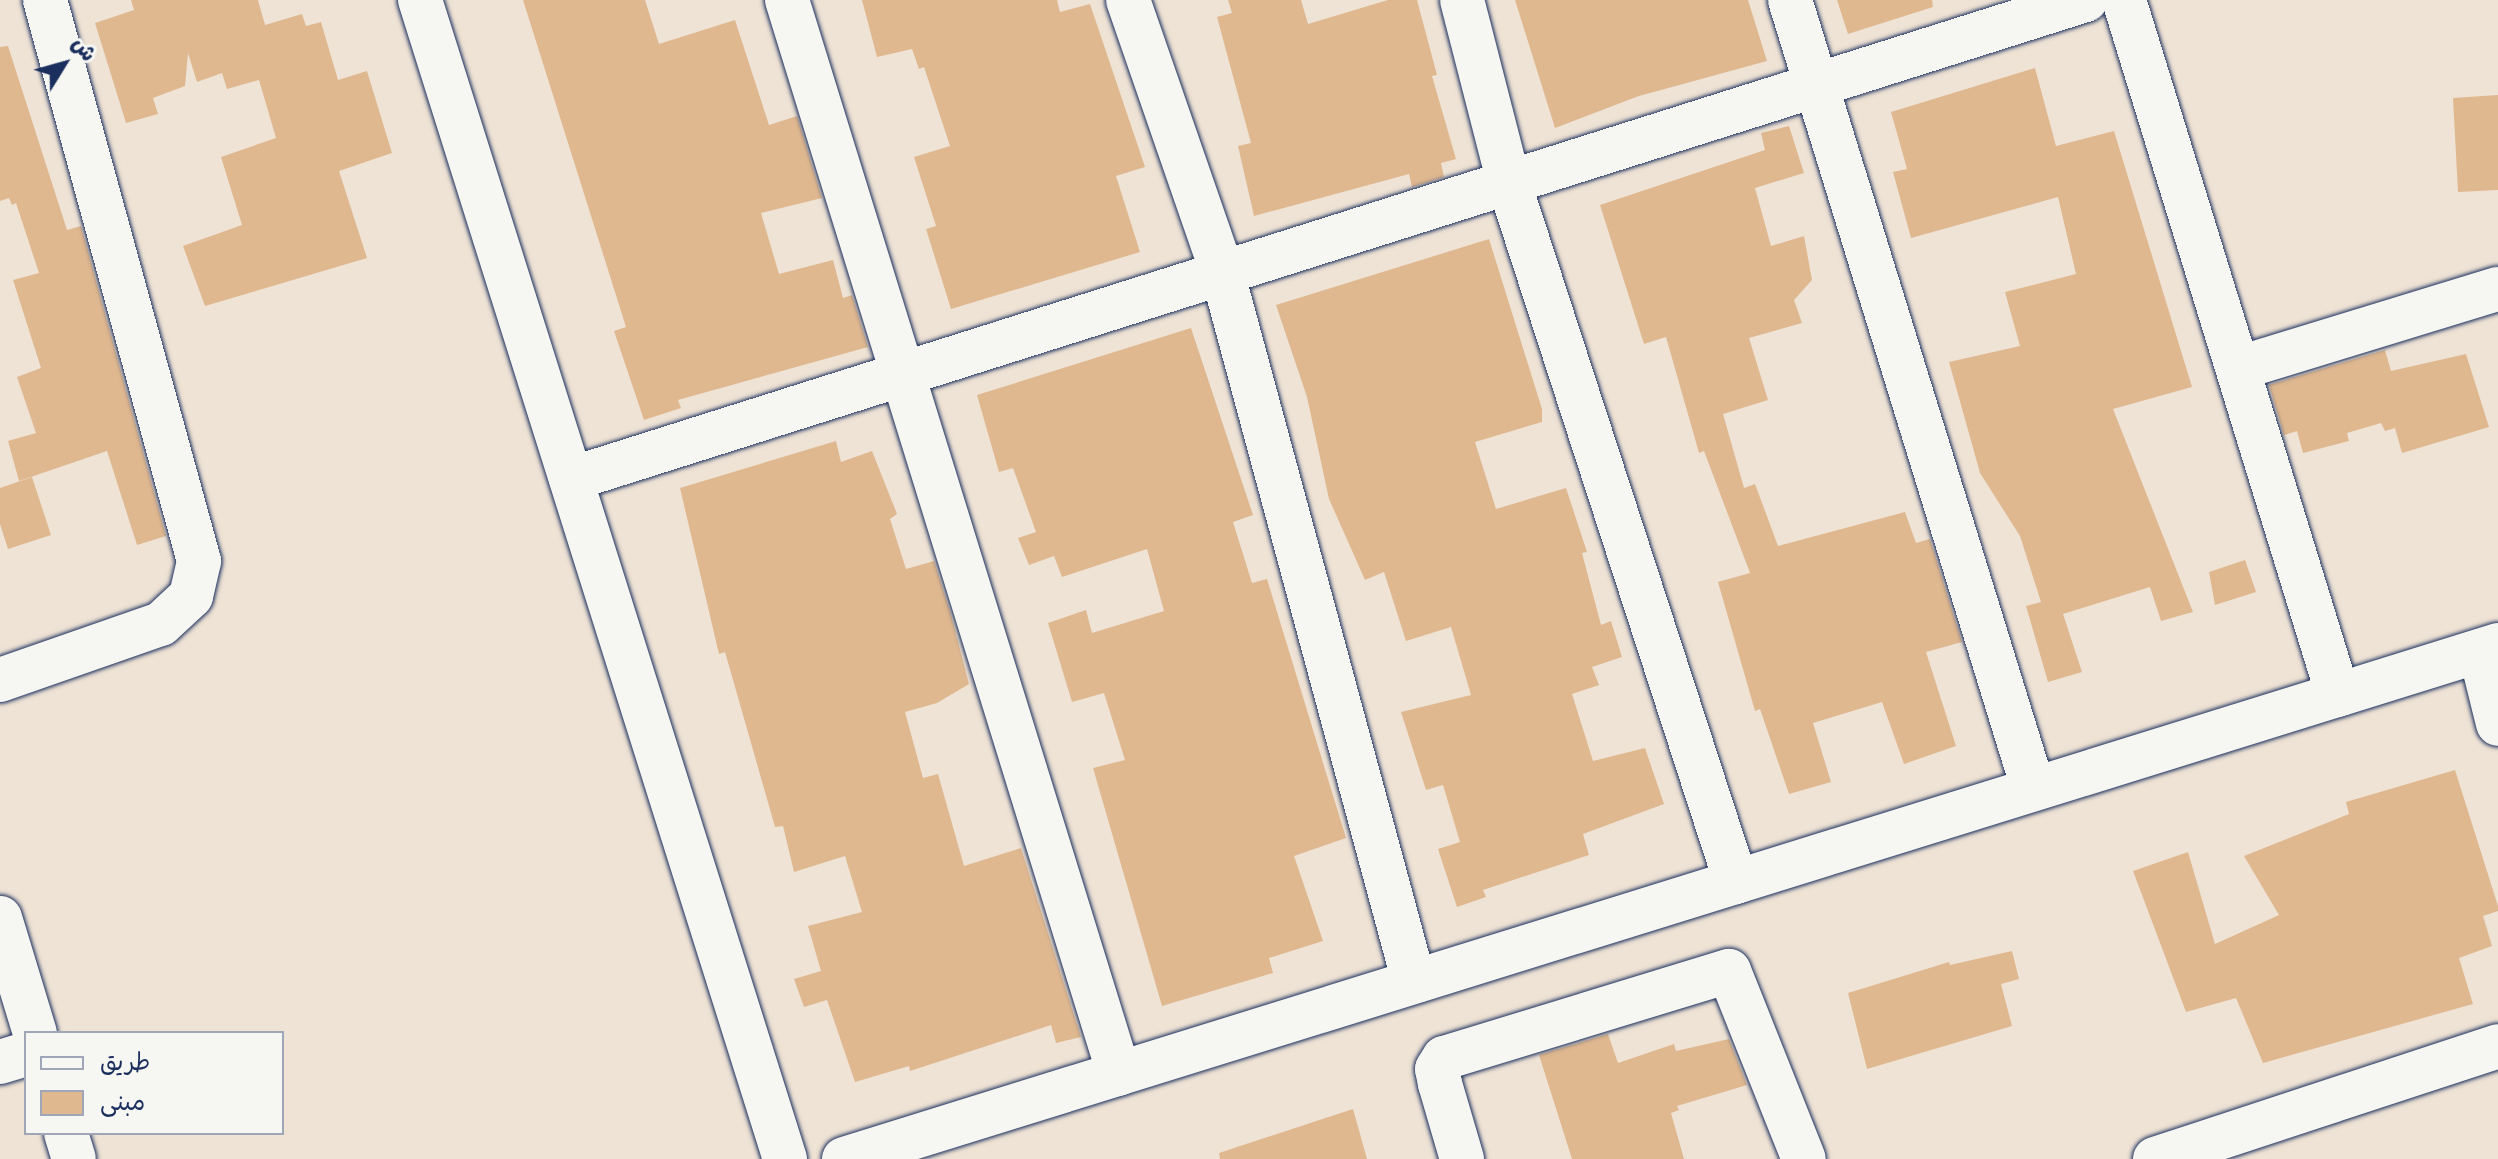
<!DOCTYPE html>
<html>
<head>
<meta charset="utf-8">
<style>
  body { margin:0 }
  #map { position:relative; width:2498px; height:1159px; overflow:hidden; background:#efe3d5; font-family:Mynerve,"Playpen Sans Arabic",sans-serif }
  div>[style] { position:absolute }
  [style*='--x'] { left:calc(var(--x)*1px); top:calc(var(--y)*1px); width:calc(var(--w)*1px); rotate:calc(var(--a)*1deg) }
  .building>* { inset:0; background:#dfb890 }
  .roads { filter:drop-shadow(0 0 2px #1b2f5e) drop-shadow(0 0 2px #1b2f5e) }
  .minor>* { height:44px; margin:-22px; padding:0 22px; transform-origin:22px; border-radius:22px; background:#f6f6f2 }
  span { translate:-50% -50%; white-space:nowrap; text-align:center; line-height:1.15; -webkit-text-stroke:6px #f6f6f2; paint-order:stroke }
  .legend { position:absolute; left:24px; top:1031px; width:260px; height:104px; box-sizing:border-box; background:#f6f6f2; border:2px solid #9ea6b7; margin:0; padding:10px 14px; list-style:none; font-size:24px; color:#1b2f5e }
  .legend li { display:flex; align-items:center; gap:16px; height:40px }
  .legend b { width:40px; border:2px solid #9ea6b7 }
  .north { position:absolute; left:24px; top:24px; width:80px; height:80px; -webkit-text-stroke:6px #f6f6f2; paint-order:stroke; rotate:53deg; font-size:22px; font-weight:700; line-height:32px; text-align:center; color:#1b2f5e }
  .north::after { content:''; display:block; margin:auto; width:28px; height:36px; background:#1b2f5e; clip-path:polygon(50% 0,100% 100%,50% 72%,0 100%) }
</style>
</head>
<body>
<div id="map">
  <div class="building">
    <i style="clip-path:polygon(131px 0,258px 0,265px 25px,302px 14px,306px 26px,321px 22px,338px 80px,367px 71px,392px 153px,339px 171px,367px 258px,205px 306px,183px 246px,242px 225px,221px 157px,276px 138px,259px 80px,227px 89px,222px 73px,197px 82px,188px 53px,185px 86px,153px 98px,158px 114px,126px 123px,95px 23px,134px 10px)"></i>
    <i style="clip-path:polygon(523px 0,645px 0,659px 44px,735px 20px,769px 125px,797px 116px,822px 198px,761px 213px,779px 274px,833px 260px,843px 298px,852px 295px,868px 347px,678px 400px,681px 408px,644px 420px,614px 331px,626px 327px)"></i>
    <i style="clip-path:polygon(862px 0,1057px 0,1060px 12px,1090px 4px,1145px 167px,1116px 176px,1140px 252px,951px 309px,926px 229px,936px 226px,914px 157px,950px 146px,924px 67px,919px 69px,912px 49px,877px 57px)"></i>
    <i style="clip-path:polygon(1228px 0,1301px 0,1308px 24px,1388px 0,1417px 0,1437px 75px,1432px 76px,1456px 159px,1441px 163px,1444px 177px,1412px 187px,1409px 174px,1254px 216px,1238px 146px,1251px 143px,1217px 17px,1232px 13px)"></i>
    <i style="clip-path:polygon(1515px 0,1748px 0,1767px 61px,1639px 96px,1555px 128px)"></i>
    <i style="clip-path:polygon(1837px 0,1932px 0,1933px 7px,1848px 34px)"></i>
    <i style="clip-path:polygon(8px 46px,67px 230px,81px 226px,166px 536px,137px 545px,107px 451px,19px 481px,8px 441px,36px 433px,17px 377px,41px 368px,13px 280px,39px 273px,16px 203px,12px 205px,9px 198px,0 201px,0 47px)"></i>
    <i style="clip-path:polygon(2035px 68px,2056px 146px,2114px 131px,2192px 387px,2113px 409px,2193px 612px,2161px 621px,2150px 587px,2063px 614px,2082px 672px,2048px 682px,2026px 606px,2041px 602px,2020px 536px,1980px 473px,1949px 362px,2020px 346px,2005px 292px,2076px 274px,2058px 197px,1911px 238px,1893px 172px,1907px 169px,1891px 112px)"></i>
    <i style="clip-path:polygon(2498px 95px,2498px 190px,2458px 192px,2453px 98px)"></i>
    <i style="clip-path:polygon(1789px 126px,1804px 173px,1755px 188px,1771px 246px,1804px 236px,1812px 280px,1794px 300px,1802px 323px,1749px 338px,1768px 400px,1723px 414px,1744px 488px,1755px 484px,1778px 546px,1905px 512px,1916px 543px,1930px 539px,1962px 642px,1926px 652px,1956px 746px,1904px 764px,1882px 702px,1813px 723px,1831px 782px,1789px 794px,1760px 709px,1755px 711px,1718px 582px,1750px 573px,1704px 451px,1699px 453px,1666px 337px,1644px 344px,1600px 205px,1765px 150px,1761px 133px)"></i>
    <i style="clip-path:polygon(1489px 239px,1542px 409px,1542px 422px,1475px 442px,1496px 509px,1566px 488px,1587px 552px,1582px 553px,1601px 625px,1611px 621px,1622px 657px,1592px 667px,1599px 685px,1572px 694px,1593px 761px,1645px 748px,1664px 804px,1583px 834px,1589px 855px,1483px 890px,1486px 897px,1457px 907px,1438px 849px,1460px 842px,1443px 785px,1426px 790px,1401px 712px,1471px 695px,1451px 627px,1406px 641px,1384px 572px,1365px 580px,1329px 499px,1307px 397px,1276px 305px)"></i>
    <i style="clip-path:polygon(1191px 328px,1253px 515px,1233px 522px,1252px 583px,1267px 579px,1346px 838px,1294px 856px,1323px 941px,1269px 958px,1273px 973px,1162px 1006px,1093px 768px,1125px 760px,1104px 693px,1072px 702px,1048px 623px,1086px 610px,1092px 633px,1164px 611px,1147px 549px,1062px 577px,1054px 556px,1029px 565px,1018px 538px,1036px 532px,1013px 468px,999px 472px,977px 395px)"></i>
    <i style="clip-path:polygon(2385px 350px,2391px 371px,2466px 354px,2489px 427px,2402px 453px,2395px 428px,2385px 431px,2381px 423px,2347px 433px,2349px 441px,2303px 453px,2297px 431px,2284px 435px,2269px 385px)"></i>
    <i style="clip-path:polygon(836px 441px,841px 462px,872px 451px,897px 514px,890px 519px,906px 569px,934px 561px,950px 611px,969px 684px,937px 703px,905px 712px,923px 778px,938px 774px,964px 866px,1021px 848px,1081px 1037px,1056px 1043px,1051px 1025px,910px 1071px,909px 1066px,855px 1082px,827px 1000px,804px 1007px,794px 979px,821px 971px,808px 926px,862px 912px,845px 856px,794px 872px,783px 826px,775px 827px,725px 652px,719px 654px,680px 488px)"></i>
    <i style="clip-path:polygon(32px 477px,51px 535px,8px 549px,0 524px,0 488px)"></i>
    <i style="clip-path:polygon(2245px 560px,2256px 592px,2215px 605px,2209px 572px)"></i>
    <i style="clip-path:polygon(2455px 770px,2498px 906px,2498px 911px,2483px 916px,2492px 946px,2459px 958px,2473px 1004px,2263px 1063px,2236px 998px,2186px 1012px,2133px 871px,2188px 852px,2215px 944px,2279px 915px,2244px 856px,2349px 814px,2346px 802px)"></i>
    <i style="clip-path:polygon(2012px 951px,2019px 979px,2001px 984px,2012px 1026px,1867px 1069px,1848px 993px,1949px 962px,1950px 965px)"></i>
    <i style="clip-path:polygon(1608px 1034px,1618px 1063px,1674px 1044px,1676px 1051px,1729px 1039px,1747px 1085px,1677px 1106px,1679px 1110px,1671px 1113px,1684px 1159px,1572px 1159px,1539px 1055px)"></i>
    <i style="clip-path:polygon(1353px 1109px,1367px 1159px,1220px 1159px,1219px 1153px)"></i>
  </div>
  <div class="roads">
    <div class="minor">
      <i style="--x:420;--y:0;--w:1215;--a:72.52"></i>
      <i style="--x:787;--y:0;--w:1124;--a:72.82"></i>
      <i style="--x:1128;--y:0;--w:291;--a:70.9"></i>
      <i style="--x:1223;--y:275;--w:732;--a:74.88"></i>
      <i style="--x:1462;--y:0;--w:189;--a:75.6"></i>
      <i style="--x:1509;--y:183;--w:735;--a:72.01"></i>
      <i style="--x:1790;--y:0;--w:825;--a:72.86"></i>
      <i style="--x:2124;--y:0;--w:727;--a:72.89"></i>
      <i style="--x:2239;--y:368;--w:271;--a:-17"></i>
      <i style="--x:571;--y:479;--w:1589;--a:-17.55"></i>
      <i style="--x:2480;--y:651;--w:75;--a:76.1"></i>
      <i style="--x:0;--y:680;--w:170;--a:-19.2"></i>
      <i style="--x:161;--y:624;--w:41;--a:-43"></i>
      <i style="--x:191;--y:596;--w:36;--a:-77"></i>
      <i style="--x:199;--y:561;--w:582;--a:-105.35"></i>
      <i style="--x:0;--y:918;--w:120;--a:73.1"></i>
      <i style="--x:0;--y:1062;--w:27;--a:-17"></i>
      <i style="--x:66;--y:1133;--w:27;--a:73"></i>
      <i style="--x:844;--y:1159;--w:1732;--a:-17.26"></i>
      <i style="--x:1462;--y:1159;--w:78;--a:-106.3"></i>
      <i style="--x:1440;--y:1084;--w:15;--a:-101"></i>
      <i style="--x:1437;--y:1069;--w:13;--a:-58"></i>
      <i style="--x:1444;--y:1058;--w:298;--a:-17"></i>
      <i style="--x:1729;--y:971;--w:202;--a:68.3"></i>
      <i style="--x:2155;--y:1159;--w:361;--a:-18.2"></i>
    </div>
  </div>
  <ul class="legend">
  <li><b style="height:10px;background:#f6f6f2"></b>طريق</li>
  <li><b style="height:22px;background:#dfb890"></b>مبنى</li>
  </ul>
  <div class="north">ش</div>
</div>
</body>
</html>
